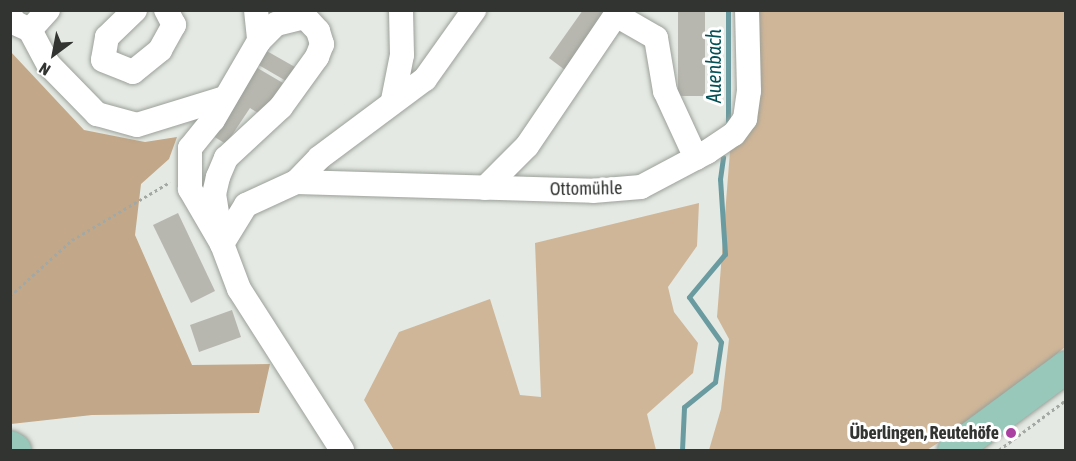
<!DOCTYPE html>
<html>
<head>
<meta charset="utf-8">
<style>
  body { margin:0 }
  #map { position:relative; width:1076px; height:461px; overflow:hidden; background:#e4e9e3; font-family:"Asap Condensed",sans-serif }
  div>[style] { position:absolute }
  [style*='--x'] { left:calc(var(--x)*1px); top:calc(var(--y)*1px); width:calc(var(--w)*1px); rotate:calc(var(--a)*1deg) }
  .green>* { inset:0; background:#d0b698 }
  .forest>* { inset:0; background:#c2a788 }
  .stream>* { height:5px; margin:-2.5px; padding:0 2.5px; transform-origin:2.5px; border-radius:2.5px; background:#6a9ba0 }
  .building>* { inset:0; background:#b7b7af }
  .path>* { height:3px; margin-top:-1.5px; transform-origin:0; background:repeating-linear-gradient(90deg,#a4a8a4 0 3px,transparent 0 6px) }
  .roads { filter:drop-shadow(0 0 2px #9ba099) drop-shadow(0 0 2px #9ba099) }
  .minor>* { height:24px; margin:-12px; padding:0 12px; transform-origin:12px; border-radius:12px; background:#fff }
  .major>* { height:32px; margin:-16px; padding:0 16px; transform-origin:16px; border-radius:16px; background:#97c8b9 }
  .dots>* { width:16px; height:16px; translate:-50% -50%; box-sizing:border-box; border:3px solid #fff; border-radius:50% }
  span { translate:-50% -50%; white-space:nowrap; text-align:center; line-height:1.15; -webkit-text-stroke:6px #fff; paint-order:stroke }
  .street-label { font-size:18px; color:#323432 }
  .poi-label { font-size:18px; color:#323432; font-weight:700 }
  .right { translate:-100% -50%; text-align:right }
  .water-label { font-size:20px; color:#035057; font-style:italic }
  .frame { position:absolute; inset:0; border:12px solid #323432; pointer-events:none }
  .north { position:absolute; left:24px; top:24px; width:60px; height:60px; -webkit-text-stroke:4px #fff; paint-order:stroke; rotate:212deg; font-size:16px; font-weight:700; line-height:24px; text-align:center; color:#323432 }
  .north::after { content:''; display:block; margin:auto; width:21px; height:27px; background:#323432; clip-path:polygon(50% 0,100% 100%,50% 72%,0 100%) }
</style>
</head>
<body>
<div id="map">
  <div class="green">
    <i style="clip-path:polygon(751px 11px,1065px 11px,1065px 347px,992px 408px,927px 450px,709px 450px,721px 409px,729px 339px,717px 317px,730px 151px)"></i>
    <i style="clip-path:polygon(699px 203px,697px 246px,668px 287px,674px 312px,698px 343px,693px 373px,647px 414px,656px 450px,394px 450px,364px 400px,399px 332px,490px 299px,520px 395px,541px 397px,535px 243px)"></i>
  </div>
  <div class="forest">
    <i style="clip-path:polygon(10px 51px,84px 130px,145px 142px,177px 137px,169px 159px,141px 184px,135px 235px,192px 365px,270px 364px,259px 413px,92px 415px,11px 424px)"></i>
  </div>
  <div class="stream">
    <i style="--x:728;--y:121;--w:111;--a:-90"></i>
    <i style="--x:682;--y:450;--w:43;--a:-87.3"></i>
    <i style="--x:684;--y:407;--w:40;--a:-39"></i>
    <i style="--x:715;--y:382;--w:40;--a:-81.5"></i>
    <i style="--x:721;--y:342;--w:55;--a:-125.4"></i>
    <i style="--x:689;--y:297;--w:56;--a:-50.1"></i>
    <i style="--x:725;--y:254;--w:75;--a:-93.8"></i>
    <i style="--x:720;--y:179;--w:22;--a:-82"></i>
  </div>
  <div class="building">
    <i style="clip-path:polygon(583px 10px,607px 10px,565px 70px,549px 58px)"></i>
    <i style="clip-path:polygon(678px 10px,705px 10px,705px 96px,678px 96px)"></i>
    <i style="clip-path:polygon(265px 50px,302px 71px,293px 85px,257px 64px)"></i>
    <i style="clip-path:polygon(254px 66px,283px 83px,263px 116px,250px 108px,226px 144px,213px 136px)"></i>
    <i style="clip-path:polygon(178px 213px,215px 291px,191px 303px,153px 225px)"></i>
    <i style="clip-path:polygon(232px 310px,241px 337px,199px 352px,190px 325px)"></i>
  </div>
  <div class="path">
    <i style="--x:10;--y:296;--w:84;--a:-42.1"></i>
    <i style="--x:72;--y:240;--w:114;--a:-30.6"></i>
    <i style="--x:999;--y:450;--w:84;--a:-36.7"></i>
  </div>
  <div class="roads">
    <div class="minor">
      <i style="--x:48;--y:10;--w:27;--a:132"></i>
      <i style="--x:30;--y:30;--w:40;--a:62"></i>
      <i style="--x:49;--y:65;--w:69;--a:45.6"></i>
      <i style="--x:97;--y:114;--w:41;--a:15.4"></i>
      <i style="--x:137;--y:125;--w:91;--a:-17.2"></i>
      <i style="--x:135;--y:10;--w:39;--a:136"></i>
      <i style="--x:107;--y:37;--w:23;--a:100"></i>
      <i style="--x:103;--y:60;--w:32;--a:22"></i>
      <i style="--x:133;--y:72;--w:35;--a:-39"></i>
      <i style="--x:160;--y:50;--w:29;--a:-61"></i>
      <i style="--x:174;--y:25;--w:17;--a:-118"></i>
      <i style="--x:256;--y:10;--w:31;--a:84"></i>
      <i style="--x:10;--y:15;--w:9;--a:58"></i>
      <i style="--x:15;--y:23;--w:17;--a:25"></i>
      <i style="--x:616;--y:15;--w:46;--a:29.9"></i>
      <i style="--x:656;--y:38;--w:54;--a:80.4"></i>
      <i style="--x:665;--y:91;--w:74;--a:65.2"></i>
      <i style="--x:305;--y:17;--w:19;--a:47"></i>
      <i style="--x:318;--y:31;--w:14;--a:73"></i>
      <i style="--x:322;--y:44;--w:14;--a:111"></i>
      <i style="--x:317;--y:57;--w:62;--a:125.8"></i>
      <i style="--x:281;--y:107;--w:75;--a:137.2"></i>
      <i style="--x:226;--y:158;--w:21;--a:113"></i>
      <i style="--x:218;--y:177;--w:17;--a:103"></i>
      <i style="--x:214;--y:194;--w:51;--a:80.9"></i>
      <i style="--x:222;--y:244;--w:64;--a:-120.2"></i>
      <i style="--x:190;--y:189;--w:41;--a:-90"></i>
      <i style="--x:190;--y:148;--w:36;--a:-51"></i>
      <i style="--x:213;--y:120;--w:91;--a:-59.8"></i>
      <i style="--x:259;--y:41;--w:24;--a:-45"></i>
      <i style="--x:276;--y:24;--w:30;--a:-14"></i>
      <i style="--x:393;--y:100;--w:46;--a:-78.7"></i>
      <i style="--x:402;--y:55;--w:45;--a:-91.3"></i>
      <i style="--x:296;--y:182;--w:297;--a:1.7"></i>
      <i style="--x:593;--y:191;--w:48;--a:-4.8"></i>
      <i style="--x:641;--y:187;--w:75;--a:-27.9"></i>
      <i style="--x:707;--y:152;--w:32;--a:-34"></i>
      <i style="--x:734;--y:134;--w:19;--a:-54"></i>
      <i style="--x:745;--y:119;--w:28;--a:-82"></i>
      <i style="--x:749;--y:91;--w:81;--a:-91.4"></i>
      <i style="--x:485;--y:188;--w:59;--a:-45"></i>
      <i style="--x:527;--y:146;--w:164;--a:-55.9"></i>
      <i style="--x:342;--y:450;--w:191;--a:-122.6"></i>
      <i style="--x:239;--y:289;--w:48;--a:-110.7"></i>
      <i style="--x:222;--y:244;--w:46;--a:-58.4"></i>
      <i style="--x:246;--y:205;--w:55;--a:-24.7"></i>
      <i style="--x:296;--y:182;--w:33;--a:-46"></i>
      <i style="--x:319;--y:158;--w:132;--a:-36.7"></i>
      <i style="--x:425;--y:79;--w:85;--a:-54.6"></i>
    </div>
    <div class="major">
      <i style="--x:10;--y:447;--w:6;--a:31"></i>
      <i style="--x:954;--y:450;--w:139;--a:-36.5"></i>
    </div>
  </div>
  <div class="dots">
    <i style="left:1011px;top:433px;background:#aa40a1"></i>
  </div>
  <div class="street-label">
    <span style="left:586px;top:189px;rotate:-1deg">Ottomühle</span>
  </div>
  <div class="poi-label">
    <span class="right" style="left:999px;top:433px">Überlingen, Reutehöfe</span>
  </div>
  <div class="water-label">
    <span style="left:713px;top:66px;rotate:-90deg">Auenbach</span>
  </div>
  <div class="frame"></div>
  <div class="north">N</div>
</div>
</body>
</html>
